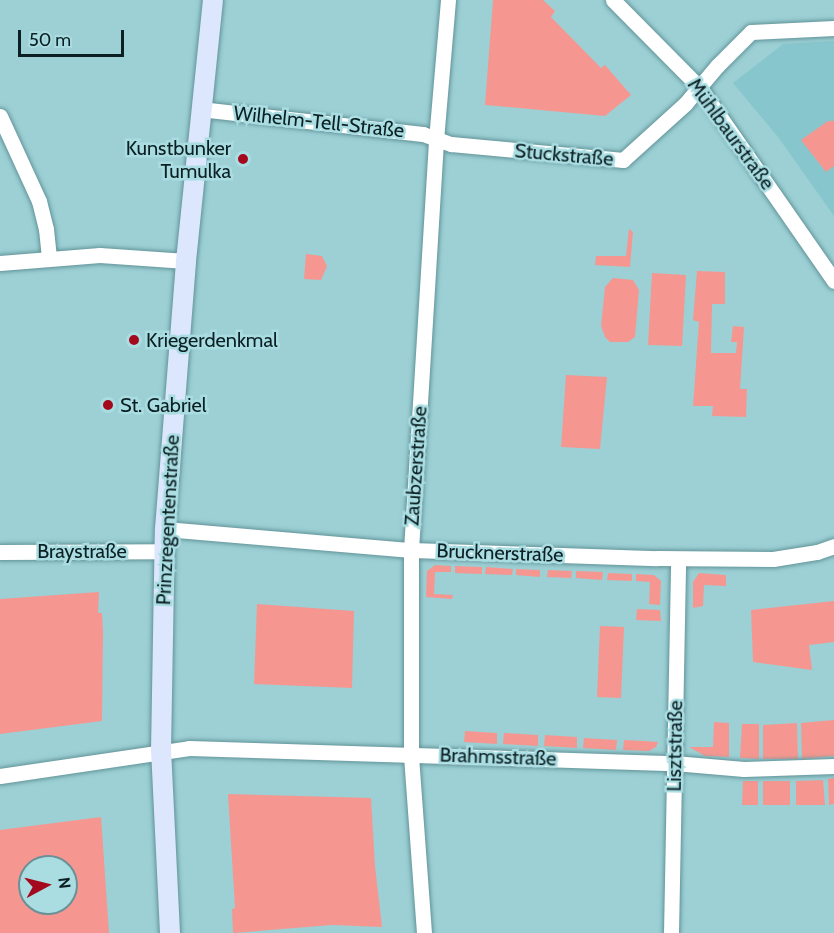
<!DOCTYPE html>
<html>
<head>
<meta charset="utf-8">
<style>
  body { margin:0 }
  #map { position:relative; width:834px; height:933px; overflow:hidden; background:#9cd0d5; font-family:Cabin,sans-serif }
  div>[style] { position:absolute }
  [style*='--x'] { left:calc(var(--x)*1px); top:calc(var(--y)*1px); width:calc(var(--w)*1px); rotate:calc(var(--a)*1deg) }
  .built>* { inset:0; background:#88c6cd }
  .green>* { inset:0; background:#f59790 }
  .roads { filter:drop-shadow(0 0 2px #629499) drop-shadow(0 0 2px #629499) }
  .minor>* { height:15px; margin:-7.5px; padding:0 7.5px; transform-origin:7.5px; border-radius:7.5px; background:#fff }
  .major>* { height:20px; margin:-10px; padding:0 10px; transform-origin:10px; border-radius:10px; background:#dce7fe }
  .dots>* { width:16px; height:16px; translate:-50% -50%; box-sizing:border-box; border:3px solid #a9dde2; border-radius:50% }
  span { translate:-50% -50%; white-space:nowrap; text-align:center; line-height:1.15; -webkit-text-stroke:5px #a9dde2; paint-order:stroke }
  .street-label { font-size:20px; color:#0c2023 }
  .poi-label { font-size:20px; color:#0c2023 }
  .right { translate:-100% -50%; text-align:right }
  .left { translate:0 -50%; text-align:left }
  .north { position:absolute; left:18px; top:855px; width:60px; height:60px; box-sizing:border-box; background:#a9dde2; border:2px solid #6a9196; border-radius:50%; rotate:83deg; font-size:16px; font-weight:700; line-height:24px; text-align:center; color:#0c2023 }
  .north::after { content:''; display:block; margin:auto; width:21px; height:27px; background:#a3081c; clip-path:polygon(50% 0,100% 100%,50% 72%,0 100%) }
  .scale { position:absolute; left:18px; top:30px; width:106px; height:27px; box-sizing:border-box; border:3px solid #0c2023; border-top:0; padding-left:8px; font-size:18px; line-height:21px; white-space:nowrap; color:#0c2023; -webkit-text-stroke:4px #a9dde2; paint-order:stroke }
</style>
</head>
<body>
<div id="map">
  <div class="built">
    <i style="clip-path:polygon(834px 41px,834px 216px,778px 137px,733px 83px,783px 44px)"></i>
  </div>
  <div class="green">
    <i style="clip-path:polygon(493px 0,543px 0,555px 11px,551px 17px,601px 68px,605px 65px,631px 95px,605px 116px,485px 105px)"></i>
    <i style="clip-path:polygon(828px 121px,834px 121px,834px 166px,826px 172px,801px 140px)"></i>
    <i style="clip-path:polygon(629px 229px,633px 232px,630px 267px,595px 265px,596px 256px,626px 256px)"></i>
    <i style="clip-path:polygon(306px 254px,322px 256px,327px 266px,321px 280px,304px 279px)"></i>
    <i style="clip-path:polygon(697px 271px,725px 272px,725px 304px,712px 304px,711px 353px,736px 353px,737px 342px,731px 342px,733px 326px,744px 327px,740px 389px,747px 389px,746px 417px,712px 416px,713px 406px,693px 406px,699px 322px,693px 320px)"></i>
    <i style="clip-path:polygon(652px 273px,686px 275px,682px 346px,648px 345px)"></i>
    <i style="clip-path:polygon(613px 278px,633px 280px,639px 290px,635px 337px,628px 342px,610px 342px,605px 337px,601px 326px,605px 287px)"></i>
    <i style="clip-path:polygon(566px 375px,607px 377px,600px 449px,561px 447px)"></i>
    <i style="clip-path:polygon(435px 565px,451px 566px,451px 572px,435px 572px,434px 594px,453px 595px,452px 599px,426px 597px,427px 571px)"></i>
    <i style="clip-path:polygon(455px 566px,482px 567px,482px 574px,455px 573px)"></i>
    <i style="clip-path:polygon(486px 567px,513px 569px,512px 575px,485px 574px)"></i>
    <i style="clip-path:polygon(516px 569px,540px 570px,540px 577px,516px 575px)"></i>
    <i style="clip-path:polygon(548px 570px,572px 571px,571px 578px,547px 577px)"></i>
    <i style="clip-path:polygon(576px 571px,603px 572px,602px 580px,576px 578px)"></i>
    <i style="clip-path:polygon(608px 573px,632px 574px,632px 581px,607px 580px)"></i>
    <i style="clip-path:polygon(699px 573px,726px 575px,726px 586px,704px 585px,703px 606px,693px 608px,693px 582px)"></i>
    <i style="clip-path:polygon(636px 574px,654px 575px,661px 581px,660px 605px,649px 604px,650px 582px,636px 581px)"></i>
    <i style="clip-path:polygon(99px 592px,98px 613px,102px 613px,103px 632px,102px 721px,0 734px,0 599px)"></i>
    <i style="clip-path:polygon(834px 601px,834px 642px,809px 645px,812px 670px,753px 662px,751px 610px)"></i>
    <i style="clip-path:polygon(257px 604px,354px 611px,352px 688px,254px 684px)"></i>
    <i style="clip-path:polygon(637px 609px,660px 610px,661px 621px,636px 620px)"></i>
    <i style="clip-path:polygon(600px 626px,624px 627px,621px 698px,597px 697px)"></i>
    <i style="clip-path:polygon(834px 720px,834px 756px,802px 759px,801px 723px)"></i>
    <i style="clip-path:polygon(714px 722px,729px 723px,729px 757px,705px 756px,689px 747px,713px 747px)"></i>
    <i style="clip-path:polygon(797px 723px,798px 759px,763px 759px,763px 725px)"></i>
    <i style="clip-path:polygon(742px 724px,759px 724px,759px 759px,740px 758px)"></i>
    <i style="clip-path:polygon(465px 731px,497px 733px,497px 744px,464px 742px)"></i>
    <i style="clip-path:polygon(504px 733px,538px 735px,538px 746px,503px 744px)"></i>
    <i style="clip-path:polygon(545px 735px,577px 737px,577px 748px,544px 746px)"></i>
    <i style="clip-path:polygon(584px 738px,617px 740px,616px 750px,583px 748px)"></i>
    <i style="clip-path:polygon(624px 740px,644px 741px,658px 742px,656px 747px,649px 751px,623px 750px)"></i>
    <i style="clip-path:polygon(834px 778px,834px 804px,829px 805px,828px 779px)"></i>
    <i style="clip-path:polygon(823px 780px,825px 805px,796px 805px,796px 781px)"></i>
    <i style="clip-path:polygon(743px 781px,758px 781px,758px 805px,742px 805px)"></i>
    <i style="clip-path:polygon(763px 781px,790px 781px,790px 805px,763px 805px)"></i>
    <i style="clip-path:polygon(228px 794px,371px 798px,375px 866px,382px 927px,332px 925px,233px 933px,232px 909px,235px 908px)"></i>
    <i style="clip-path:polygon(evenodd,101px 817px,109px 933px,0 933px,0 830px,101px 817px,30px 867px,66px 867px,66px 903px,30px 903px,30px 867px)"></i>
  </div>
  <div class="roads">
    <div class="minor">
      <i style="--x:613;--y:0;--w:124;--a:45.3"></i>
      <i style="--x:700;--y:88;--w:235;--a:55.2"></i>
      <i style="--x:200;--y:109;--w:224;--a:6.4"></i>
      <i style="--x:423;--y:134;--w:30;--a:20"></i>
      <i style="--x:451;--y:144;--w:173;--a:5.3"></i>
      <i style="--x:623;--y:160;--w:84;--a:-42.1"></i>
      <i style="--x:685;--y:104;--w:50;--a:-49.9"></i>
      <i style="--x:717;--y:66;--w:48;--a:-45"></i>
      <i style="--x:751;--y:32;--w:83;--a:-2.8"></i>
      <i style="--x:0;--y:116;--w:94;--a:65.4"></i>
      <i style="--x:39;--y:201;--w:29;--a:76"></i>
      <i style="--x:46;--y:229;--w:29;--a:84"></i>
      <i style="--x:0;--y:263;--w:100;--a:-4.6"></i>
      <i style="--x:100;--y:255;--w:86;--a:4"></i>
      <i style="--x:165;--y:529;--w:247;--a:4.9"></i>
      <i style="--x:411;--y:550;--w:246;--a:1.9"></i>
      <i style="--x:657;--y:558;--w:116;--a:0.5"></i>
      <i style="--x:773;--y:559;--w:45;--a:-9"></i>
      <i style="--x:817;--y:552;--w:18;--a:-19"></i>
      <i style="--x:0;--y:552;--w:165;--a:-0.3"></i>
      <i style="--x:0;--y:776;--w:191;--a:-8.4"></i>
      <i style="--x:189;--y:748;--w:485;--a:1.8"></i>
      <i style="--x:674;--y:763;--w:70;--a:4.9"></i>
      <i style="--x:744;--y:769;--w:90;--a:-1.9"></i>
      <i style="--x:424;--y:933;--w:179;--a:-94.2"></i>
      <i style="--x:411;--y:754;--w:204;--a:-90"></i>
      <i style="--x:411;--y:550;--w:411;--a:-86.5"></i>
      <i style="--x:436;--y:140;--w:141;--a:-85.1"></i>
      <i style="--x:671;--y:933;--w:374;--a:-88.9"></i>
    </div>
    <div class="major">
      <i style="--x:170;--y:933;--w:182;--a:-92.8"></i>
      <i style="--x:161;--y:751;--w:222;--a:-89"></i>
      <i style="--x:165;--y:529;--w:269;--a:-85.5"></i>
      <i style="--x:186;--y:261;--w:262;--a:-84.1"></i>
    </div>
  </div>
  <div class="dots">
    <i style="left:243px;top:159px;background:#a3081c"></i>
    <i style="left:134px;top:340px;background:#a3081c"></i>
    <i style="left:108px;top:405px;background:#a3081c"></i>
  </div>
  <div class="street-label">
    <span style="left:319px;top:122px;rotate:6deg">Wilhelm-Tell-Straße</span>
    <span style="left:731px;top:134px;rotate:54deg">Mühlbaurstraße</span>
    <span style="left:564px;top:155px;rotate:5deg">Stuckstraße</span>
    <span style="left:416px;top:466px;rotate:-86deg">Zaubzerstraße</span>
    <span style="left:168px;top:520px;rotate:-87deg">Prinzregentenstraße</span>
    <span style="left:82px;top:551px">Braystraße</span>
    <span style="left:500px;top:553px;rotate:2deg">Brucknerstraße</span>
    <span style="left:675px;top:746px;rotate:-89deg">Lisztstraße</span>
    <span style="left:498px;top:757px;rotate:2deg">Brahmsstraße</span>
  </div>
  <div class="poi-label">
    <span class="right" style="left:231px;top:160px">Kunstbunker<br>Tumulka</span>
    <span class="left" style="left:146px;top:340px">Kriegerdenkmal</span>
    <span class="left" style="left:120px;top:405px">St. Gabriel</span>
  </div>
  <div class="north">N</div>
  <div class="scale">50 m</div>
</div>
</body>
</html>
